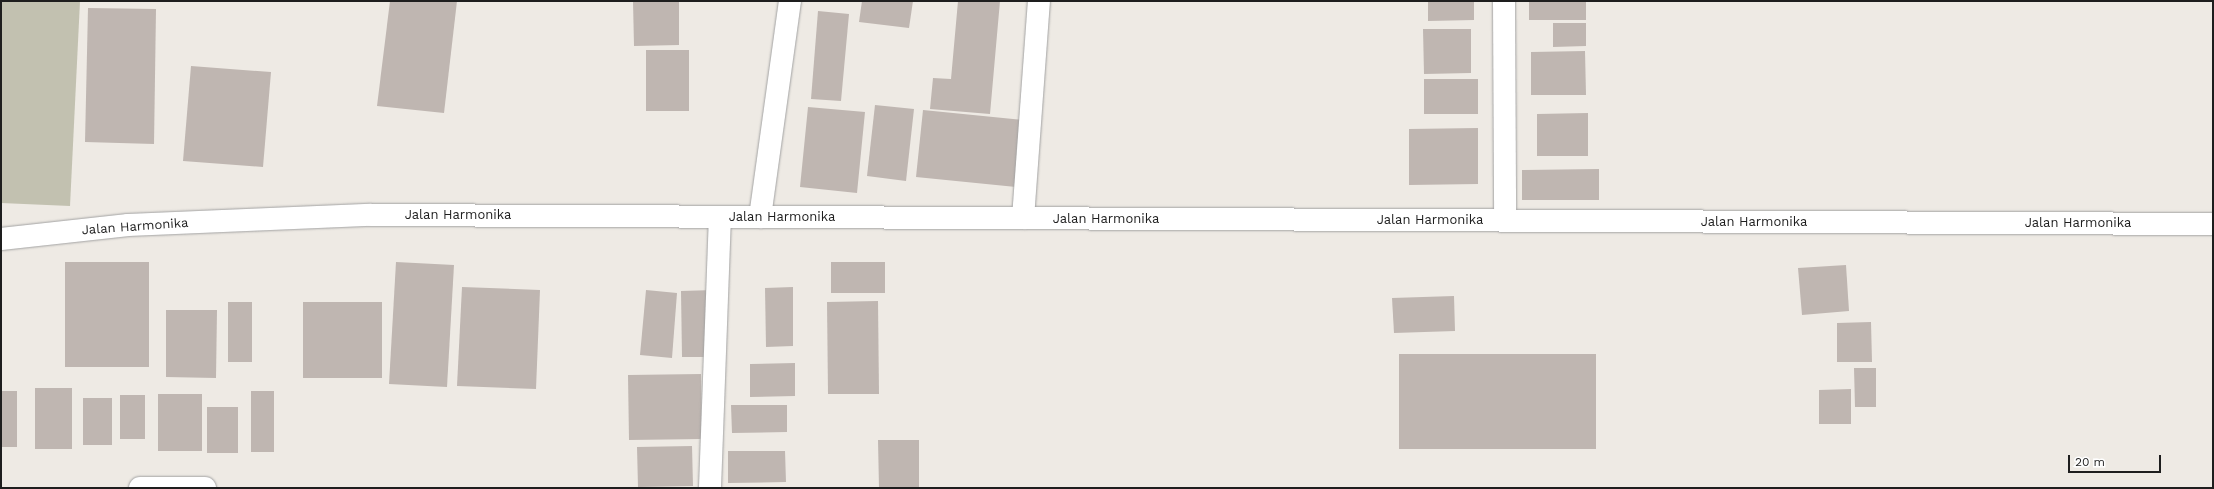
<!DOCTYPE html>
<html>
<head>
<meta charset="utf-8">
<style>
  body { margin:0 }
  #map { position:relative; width:2214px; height:489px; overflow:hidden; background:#eeeae4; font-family:"Work Sans",sans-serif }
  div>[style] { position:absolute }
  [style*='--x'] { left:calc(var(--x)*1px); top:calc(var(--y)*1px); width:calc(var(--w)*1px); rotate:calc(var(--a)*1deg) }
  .construction>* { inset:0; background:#c2c1b0 }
  .building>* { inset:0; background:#bfb6b1 }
  .roads { filter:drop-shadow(0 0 1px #a2a2a2) drop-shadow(0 0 1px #a2a2a2) }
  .minor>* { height:22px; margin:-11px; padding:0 11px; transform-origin:11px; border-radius:11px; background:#fff }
  .tertiary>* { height:22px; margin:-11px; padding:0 11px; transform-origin:11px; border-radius:11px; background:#fff }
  span { translate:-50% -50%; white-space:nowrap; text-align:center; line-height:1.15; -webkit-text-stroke:4px #fff; paint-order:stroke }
  .street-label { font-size:13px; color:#1e1e1e }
  .frame { position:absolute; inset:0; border:2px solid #1e1e1e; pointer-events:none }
  .scale { position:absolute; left:2068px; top:455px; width:93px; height:18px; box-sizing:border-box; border:2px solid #1e1e1e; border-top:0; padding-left:5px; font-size:12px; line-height:14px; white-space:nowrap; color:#1e1e1e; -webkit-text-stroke:3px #fff; paint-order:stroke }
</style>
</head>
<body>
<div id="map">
  <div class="construction">
    <i style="clip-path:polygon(1px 1px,80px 1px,70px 206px,1px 203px)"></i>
  </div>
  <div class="building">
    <i style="clip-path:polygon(390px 1px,457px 1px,444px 113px,377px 106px)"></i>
    <i style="clip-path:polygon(633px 1px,679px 1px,679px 45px,634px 46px)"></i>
    <i style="clip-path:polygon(862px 1px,913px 1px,909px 28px,859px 22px)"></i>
    <i style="clip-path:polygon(958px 1px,1000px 1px,990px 114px,930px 109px,933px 78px,951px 79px)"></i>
    <i style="clip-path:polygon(1428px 1px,1474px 1px,1474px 20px,1428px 21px)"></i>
    <i style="clip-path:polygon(1529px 1px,1586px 1px,1586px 20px,1529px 20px)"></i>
    <i style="clip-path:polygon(88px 8px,156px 9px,154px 144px,85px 142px)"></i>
    <i style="clip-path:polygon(818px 11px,849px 14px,841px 101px,811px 99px)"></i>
    <i style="clip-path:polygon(1553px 23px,1586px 23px,1586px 46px,1553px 47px)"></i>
    <i style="clip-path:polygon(1423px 29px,1471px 29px,1471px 73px,1424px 74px)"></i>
    <i style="clip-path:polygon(646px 50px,689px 50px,689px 111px,646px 111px)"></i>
    <i style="clip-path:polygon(1585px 51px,1586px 95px,1531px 95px,1531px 52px)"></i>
    <i style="clip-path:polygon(191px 66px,271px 72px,263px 167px,183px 161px)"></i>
    <i style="clip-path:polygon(1424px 79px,1478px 79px,1478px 114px,1424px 114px)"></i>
    <i style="clip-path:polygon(875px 105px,914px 109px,906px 181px,867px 176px)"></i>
    <i style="clip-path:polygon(808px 107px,865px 112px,857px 193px,800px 187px)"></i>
    <i style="clip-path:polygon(923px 110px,1023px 120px,1016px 187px,916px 177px)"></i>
    <i style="clip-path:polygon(1588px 113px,1588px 156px,1537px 156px,1537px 114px)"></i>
    <i style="clip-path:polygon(1478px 128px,1478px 184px,1409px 185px,1409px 129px)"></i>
    <i style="clip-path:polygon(1599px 169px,1599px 200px,1522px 200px,1522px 170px)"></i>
    <i style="clip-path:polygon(65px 262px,149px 262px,149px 367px,65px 367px)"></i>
    <i style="clip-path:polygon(396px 262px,454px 265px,447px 387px,389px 384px)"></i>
    <i style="clip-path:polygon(831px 262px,885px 262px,885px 293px,831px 293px)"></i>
    <i style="clip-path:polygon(1846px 265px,1849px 311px,1802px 315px,1798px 268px)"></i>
    <i style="clip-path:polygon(462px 287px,540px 290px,536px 389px,457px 386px)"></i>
    <i style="clip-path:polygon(793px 287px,793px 346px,766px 347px,765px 288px)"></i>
    <i style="clip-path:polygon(646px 290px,677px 293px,672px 358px,640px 355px)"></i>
    <i style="clip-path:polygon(714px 290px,712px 357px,682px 357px,681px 291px)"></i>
    <i style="clip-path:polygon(1454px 296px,1455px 331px,1394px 333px,1392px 298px)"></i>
    <i style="clip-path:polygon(878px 301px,879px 394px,828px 394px,827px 302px)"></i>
    <i style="clip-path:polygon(228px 302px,252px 302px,252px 362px,228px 362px)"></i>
    <i style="clip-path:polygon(303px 302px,382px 302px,382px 378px,303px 378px)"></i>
    <i style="clip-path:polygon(166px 310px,217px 310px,216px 378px,166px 377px)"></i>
    <i style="clip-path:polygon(1871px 322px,1872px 362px,1837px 362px,1837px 323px)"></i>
    <i style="clip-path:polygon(1399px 354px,1596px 354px,1596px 449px,1399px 449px)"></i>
    <i style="clip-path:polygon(795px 363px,795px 396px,750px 397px,750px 364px)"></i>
    <i style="clip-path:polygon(1854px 368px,1876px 368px,1876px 407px,1855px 407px)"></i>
    <i style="clip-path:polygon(701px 374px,702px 439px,629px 440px,628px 375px)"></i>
    <i style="clip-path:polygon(35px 388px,72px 388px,72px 449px,35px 449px)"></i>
    <i style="clip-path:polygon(1851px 389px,1851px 424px,1819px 424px,1819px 390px)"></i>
    <i style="clip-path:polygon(1px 391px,17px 391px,17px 447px,1px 447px)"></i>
    <i style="clip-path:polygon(251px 391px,274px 391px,274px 452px,251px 452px)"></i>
    <i style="clip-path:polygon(158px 394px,202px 394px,202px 451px,158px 451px)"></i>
    <i style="clip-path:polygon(120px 395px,145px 395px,145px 439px,120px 439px)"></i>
    <i style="clip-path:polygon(83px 398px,112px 398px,112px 445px,83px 445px)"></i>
    <i style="clip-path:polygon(731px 405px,787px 405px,787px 432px,732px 433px)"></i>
    <i style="clip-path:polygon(207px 407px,238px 407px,238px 453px,207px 453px)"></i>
    <i style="clip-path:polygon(878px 440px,919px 440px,919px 488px,879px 488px)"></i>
    <i style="clip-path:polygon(692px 446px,693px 486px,638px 487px,637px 447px)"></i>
    <i style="clip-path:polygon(728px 451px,785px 451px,786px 482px,728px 483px)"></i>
  </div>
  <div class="roads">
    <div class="minor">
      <i style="--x:1504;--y:1;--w:220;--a:89.7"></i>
      <i style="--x:760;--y:217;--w:218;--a:-82.1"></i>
      <i style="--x:1023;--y:218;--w:218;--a:-85.8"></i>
      <i style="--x:140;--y:488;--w:65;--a:0"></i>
      <i style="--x:710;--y:488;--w:271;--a:-87.9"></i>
    </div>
    <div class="tertiary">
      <i style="--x:1;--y:239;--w:128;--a:-6.3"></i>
      <i style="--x:128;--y:225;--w:243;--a:-2.4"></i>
      <i style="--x:371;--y:215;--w:1842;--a:0.28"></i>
    </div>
  </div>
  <div class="street-label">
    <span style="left:458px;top:215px">Jalan Harmonika</span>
    <span style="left:782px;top:217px">Jalan Harmonika</span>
    <span style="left:1106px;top:219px">Jalan Harmonika</span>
    <span style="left:1430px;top:220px">Jalan Harmonika</span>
    <span style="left:1754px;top:222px">Jalan Harmonika</span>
    <span style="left:2078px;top:223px">Jalan Harmonika</span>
    <span style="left:135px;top:227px;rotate:-4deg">Jalan Harmonika</span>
  </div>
  <div class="frame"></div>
  <div class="scale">20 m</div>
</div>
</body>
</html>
